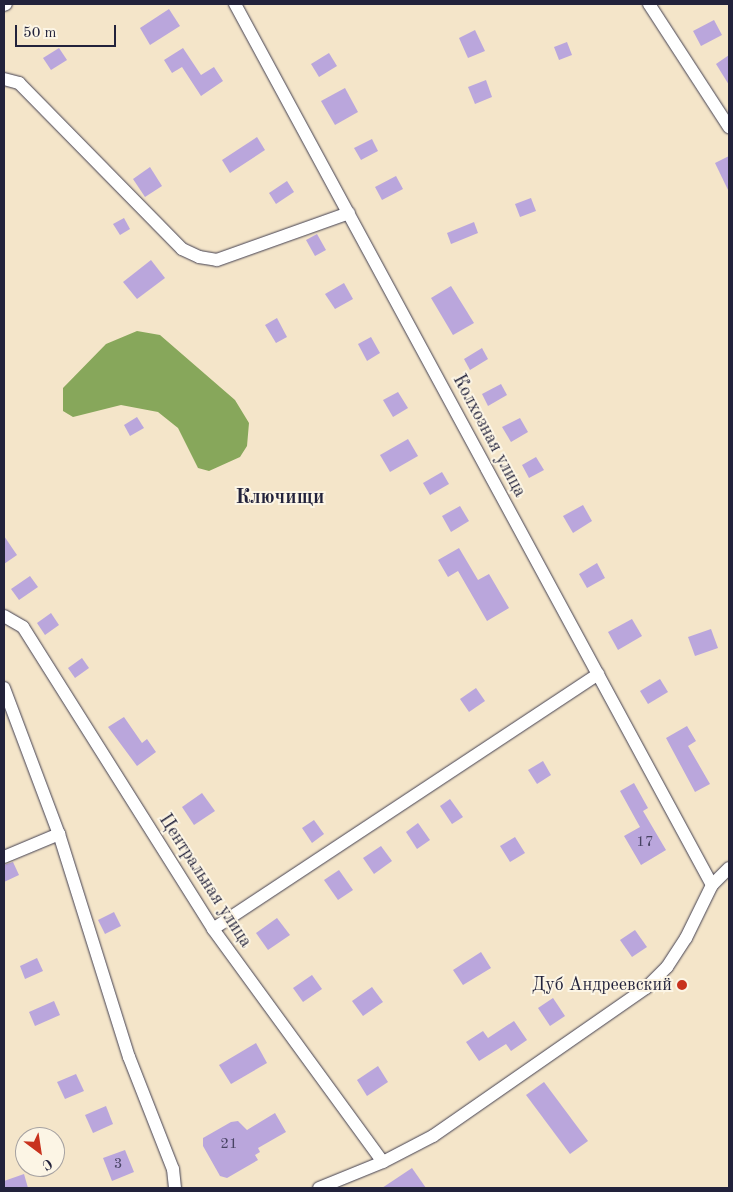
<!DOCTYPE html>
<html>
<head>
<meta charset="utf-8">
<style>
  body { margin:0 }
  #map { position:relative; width:733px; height:1192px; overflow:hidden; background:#f4e5c9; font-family:"Old Standard TT",serif }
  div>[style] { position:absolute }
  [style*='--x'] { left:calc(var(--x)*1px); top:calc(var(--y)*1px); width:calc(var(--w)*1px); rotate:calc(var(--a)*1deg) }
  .forest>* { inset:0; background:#87a75b }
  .building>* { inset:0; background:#baa6dc }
  .roads { filter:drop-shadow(0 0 1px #423f50) drop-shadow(0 0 1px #423f50) }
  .minor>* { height:12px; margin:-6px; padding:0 6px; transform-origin:6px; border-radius:6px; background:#fff }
  .dots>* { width:14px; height:14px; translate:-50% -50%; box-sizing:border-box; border:2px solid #fcf5e5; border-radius:50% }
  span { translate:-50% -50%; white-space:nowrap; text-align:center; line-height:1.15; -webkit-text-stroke:4px #fcf5e5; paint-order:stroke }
  .number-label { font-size:15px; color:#484363 }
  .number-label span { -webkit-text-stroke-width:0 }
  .street-label { font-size:18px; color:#22223b }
  .poi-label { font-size:18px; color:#22223b }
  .right { translate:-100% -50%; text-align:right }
  .quarter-label { font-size:20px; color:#22223b; font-weight:700 }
  .frame { position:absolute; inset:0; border:5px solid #22223b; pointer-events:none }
  .north { position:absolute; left:15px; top:1127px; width:50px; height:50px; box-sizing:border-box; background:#fcf5e5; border:1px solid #a5a1a1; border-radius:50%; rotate:149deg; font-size:14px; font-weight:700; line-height:20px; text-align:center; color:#22223b }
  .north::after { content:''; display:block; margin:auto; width:18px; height:22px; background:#c8321e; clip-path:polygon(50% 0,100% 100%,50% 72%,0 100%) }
  .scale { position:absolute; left:15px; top:25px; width:101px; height:22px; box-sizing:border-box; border:2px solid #22223b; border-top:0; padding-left:6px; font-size:15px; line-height:18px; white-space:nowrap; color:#22223b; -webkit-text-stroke:4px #fcf5e5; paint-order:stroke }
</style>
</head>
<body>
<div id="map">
  <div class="forest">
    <i style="clip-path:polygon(137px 331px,160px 335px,235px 400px,249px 423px,247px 446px,240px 457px,209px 471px,198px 468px,178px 428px,158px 412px,121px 405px,73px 417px,63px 411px,63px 388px,106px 344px)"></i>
  </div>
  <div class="building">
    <i style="clip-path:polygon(169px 9px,180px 26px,150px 45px,140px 28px)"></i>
    <i style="clip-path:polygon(714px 20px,722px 35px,701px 46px,693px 31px)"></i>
    <i style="clip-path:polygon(475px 30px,485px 51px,468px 58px,459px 38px)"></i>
    <i style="clip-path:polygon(567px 42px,572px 55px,559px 60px,554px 47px)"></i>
    <i style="clip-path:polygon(59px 48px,67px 60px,51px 70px,43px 58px)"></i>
    <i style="clip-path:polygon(183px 48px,201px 75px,214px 67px,223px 81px,201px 96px,182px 67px,172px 73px,164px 60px)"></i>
    <i style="clip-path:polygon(329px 53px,337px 66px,319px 77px,311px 64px)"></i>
    <i style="clip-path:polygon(729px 55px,729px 85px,716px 64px)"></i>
    <i style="clip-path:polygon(486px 80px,492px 97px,475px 104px,468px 87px)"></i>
    <i style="clip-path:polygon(345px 88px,358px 112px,335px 125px,321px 101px)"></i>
    <i style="clip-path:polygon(257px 137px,265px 150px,230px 173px,222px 160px)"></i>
    <i style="clip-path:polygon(372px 139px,378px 151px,361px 160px,354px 148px)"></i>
    <i style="clip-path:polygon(729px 156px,729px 192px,715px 163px)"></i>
    <i style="clip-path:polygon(150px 167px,162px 186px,145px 197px,133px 179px)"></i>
    <i style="clip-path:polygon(396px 176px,403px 189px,382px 200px,375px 187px)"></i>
    <i style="clip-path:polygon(287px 181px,294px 192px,276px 204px,269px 193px)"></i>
    <i style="clip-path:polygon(531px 198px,536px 211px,520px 217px,515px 204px)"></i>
    <i style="clip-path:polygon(124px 218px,130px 229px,120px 235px,113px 224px)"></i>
    <i style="clip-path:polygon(474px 222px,478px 233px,451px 244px,447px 233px)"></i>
    <i style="clip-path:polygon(317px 234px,326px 250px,315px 256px,306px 240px)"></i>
    <i style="clip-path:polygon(151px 260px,165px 278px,137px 299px,123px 282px)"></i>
    <i style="clip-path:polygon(344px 283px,353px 299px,335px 309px,325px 294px)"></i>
    <i style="clip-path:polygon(451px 286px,474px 323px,453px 335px,431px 298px)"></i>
    <i style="clip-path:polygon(277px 318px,287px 337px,276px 343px,265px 325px)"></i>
    <i style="clip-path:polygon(371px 337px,380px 353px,367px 361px,358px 344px)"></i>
    <i style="clip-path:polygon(482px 348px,488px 359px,470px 370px,464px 359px)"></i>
    <i style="clip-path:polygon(501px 384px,507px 395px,488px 406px,482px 394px)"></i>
    <i style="clip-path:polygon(398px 392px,408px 408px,393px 417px,383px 400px)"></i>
    <i style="clip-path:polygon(137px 417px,144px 428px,130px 436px,124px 425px)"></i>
    <i style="clip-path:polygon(520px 418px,528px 432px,511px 442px,502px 427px)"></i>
    <i style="clip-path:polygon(408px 439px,418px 456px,390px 472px,380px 455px)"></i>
    <i style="clip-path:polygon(536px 457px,544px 470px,529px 478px,522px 465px)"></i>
    <i style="clip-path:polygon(442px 472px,449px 484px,430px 495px,423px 483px)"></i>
    <i style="clip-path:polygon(583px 505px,592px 521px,573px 533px,563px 516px)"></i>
    <i style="clip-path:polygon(460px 506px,469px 521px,451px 532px,442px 516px)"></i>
    <i style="clip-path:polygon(4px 536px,17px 555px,4px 564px)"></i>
    <i style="clip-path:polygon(459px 548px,478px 580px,489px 574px,509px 608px,487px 621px,458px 571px,448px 577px,438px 560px)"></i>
    <i style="clip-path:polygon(597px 563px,605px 578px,587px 588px,579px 574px)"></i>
    <i style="clip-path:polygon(30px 576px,38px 587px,19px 600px,11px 589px)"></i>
    <i style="clip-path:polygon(51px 613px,59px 625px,45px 635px,37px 623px)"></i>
    <i style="clip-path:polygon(632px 619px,642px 636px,618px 650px,608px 632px)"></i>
    <i style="clip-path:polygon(711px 629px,718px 648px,695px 656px,688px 637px)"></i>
    <i style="clip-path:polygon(82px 658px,89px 668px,75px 678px,68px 668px)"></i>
    <i style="clip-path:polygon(660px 679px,668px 692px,648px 704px,640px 691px)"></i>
    <i style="clip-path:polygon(476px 688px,485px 701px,469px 712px,460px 699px)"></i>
    <i style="clip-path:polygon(124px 717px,142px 743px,147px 739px,156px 752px,137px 766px,108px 727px)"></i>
    <i style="clip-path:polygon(687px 726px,696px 741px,688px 746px,710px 784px,695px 792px,666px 738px)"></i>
    <i style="clip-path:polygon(543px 761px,551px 775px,537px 784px,528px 770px)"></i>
    <i style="clip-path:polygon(634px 783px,648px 808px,643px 811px,666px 850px,641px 865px,624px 836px,640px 827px,620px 791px)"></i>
    <i style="clip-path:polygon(202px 793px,215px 811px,194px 825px,182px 807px)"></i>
    <i style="clip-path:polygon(450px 799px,463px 817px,452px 824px,440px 806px)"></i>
    <i style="clip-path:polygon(314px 820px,324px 834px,312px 843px,302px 828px)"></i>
    <i style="clip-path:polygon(418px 823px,430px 840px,417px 849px,406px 832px)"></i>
    <i style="clip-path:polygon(515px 837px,525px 853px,510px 862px,500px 846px)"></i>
    <i style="clip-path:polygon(381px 846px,392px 861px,374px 874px,363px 858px)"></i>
    <i style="clip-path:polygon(13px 862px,19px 875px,4px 882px,4px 865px)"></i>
    <i style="clip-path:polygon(339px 870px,353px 890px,338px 900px,324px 880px)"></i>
    <i style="clip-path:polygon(114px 912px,121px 926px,105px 934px,98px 920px)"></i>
    <i style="clip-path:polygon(277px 918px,290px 935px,268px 950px,256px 933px)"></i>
    <i style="clip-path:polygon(635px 930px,647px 947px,632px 957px,620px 940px)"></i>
    <i style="clip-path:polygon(481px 952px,491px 968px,463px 985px,453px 970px)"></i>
    <i style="clip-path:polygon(37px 958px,43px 971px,25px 979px,20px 966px)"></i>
    <i style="clip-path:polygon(312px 975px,322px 989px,303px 1002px,293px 988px)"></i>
    <i style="clip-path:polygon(372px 987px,383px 1002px,363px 1016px,352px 1001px)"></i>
    <i style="clip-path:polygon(553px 998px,565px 1016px,550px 1026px,538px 1008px)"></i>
    <i style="clip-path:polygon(54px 1001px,60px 1015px,35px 1026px,29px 1012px)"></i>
    <i style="clip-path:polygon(514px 1021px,527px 1040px,511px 1051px,506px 1044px,479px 1061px,466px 1042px,483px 1031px,488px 1038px)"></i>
    <i style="clip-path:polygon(256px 1043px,267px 1063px,231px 1084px,219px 1065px)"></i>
    <i style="clip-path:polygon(378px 1066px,388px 1082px,367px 1096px,357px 1080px)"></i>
    <i style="clip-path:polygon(76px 1074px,84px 1091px,65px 1099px,57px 1082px)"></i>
    <i style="clip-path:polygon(544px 1082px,588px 1141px,570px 1154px,526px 1095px)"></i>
    <i style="clip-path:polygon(106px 1106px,113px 1124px,93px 1133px,85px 1115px)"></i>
    <i style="clip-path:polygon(275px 1113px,286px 1132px,258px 1148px,260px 1152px,255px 1155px,258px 1160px,227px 1178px,220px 1176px,203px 1146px,203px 1138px,231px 1122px,238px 1121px,247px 1130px)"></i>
    <i style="clip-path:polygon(125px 1150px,134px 1172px,112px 1181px,103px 1158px)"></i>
    <i style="clip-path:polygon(412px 1168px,426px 1188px,382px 1188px)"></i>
    <i style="clip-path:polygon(24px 1174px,28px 1188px,4px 1188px,4px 1181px)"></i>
  </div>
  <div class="roads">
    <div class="minor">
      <i style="--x:235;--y:4;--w:1002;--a:61.57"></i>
      <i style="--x:649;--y:4;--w:147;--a:57"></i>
      <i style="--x:4;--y:5;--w:2;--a:-27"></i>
      <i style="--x:4;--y:79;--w:16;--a:15"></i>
      <i style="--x:19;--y:83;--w:233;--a:45.5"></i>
      <i style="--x:182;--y:249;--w:19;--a:25"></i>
      <i style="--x:199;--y:257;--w:18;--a:9"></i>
      <i style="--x:217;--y:260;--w:140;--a:-19.6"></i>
      <i style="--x:4;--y:616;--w:22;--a:30"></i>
      <i style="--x:23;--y:627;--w:357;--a:57.8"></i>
      <i style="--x:213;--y:929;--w:288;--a:53.9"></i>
      <i style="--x:4;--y:688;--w:156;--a:69.4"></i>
      <i style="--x:59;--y:834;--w:234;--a:72.6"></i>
      <i style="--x:129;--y:1057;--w:120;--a:68.6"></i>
      <i style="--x:173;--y:1169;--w:19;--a:84"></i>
      <i style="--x:4;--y:857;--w:60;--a:-22.7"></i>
      <i style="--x:213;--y:929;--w:462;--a:-33.5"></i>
      <i style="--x:319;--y:1188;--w:69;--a:-22.1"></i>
      <i style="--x:383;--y:1162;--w:56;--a:-27.5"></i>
      <i style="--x:433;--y:1136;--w:259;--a:-34.8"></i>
      <i style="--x:646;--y:988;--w:30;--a:-45"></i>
      <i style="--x:667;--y:967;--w:35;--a:-57"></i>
      <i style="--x:686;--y:938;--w:59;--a:-63.9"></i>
      <i style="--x:712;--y:885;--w:24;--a:-45"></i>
    </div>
  </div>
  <div class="dots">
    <i style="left:682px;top:985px;background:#c8321e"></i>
  </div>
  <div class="number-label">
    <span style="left:645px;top:843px">17</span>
    <span style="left:229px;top:1145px">21</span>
    <span style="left:118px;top:1165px">3</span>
  </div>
  <div class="street-label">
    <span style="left:489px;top:436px;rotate:62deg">Колхозная улица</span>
    <span style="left:205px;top:881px;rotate:57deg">Центральная улица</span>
  </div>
  <div class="poi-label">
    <span class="right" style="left:672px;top:985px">Дуб Андреевский</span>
  </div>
  <div class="quarter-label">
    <span style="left:280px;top:498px">Ключищи</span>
  </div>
  <div class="frame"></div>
  <div class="north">С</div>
  <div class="scale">50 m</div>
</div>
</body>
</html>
